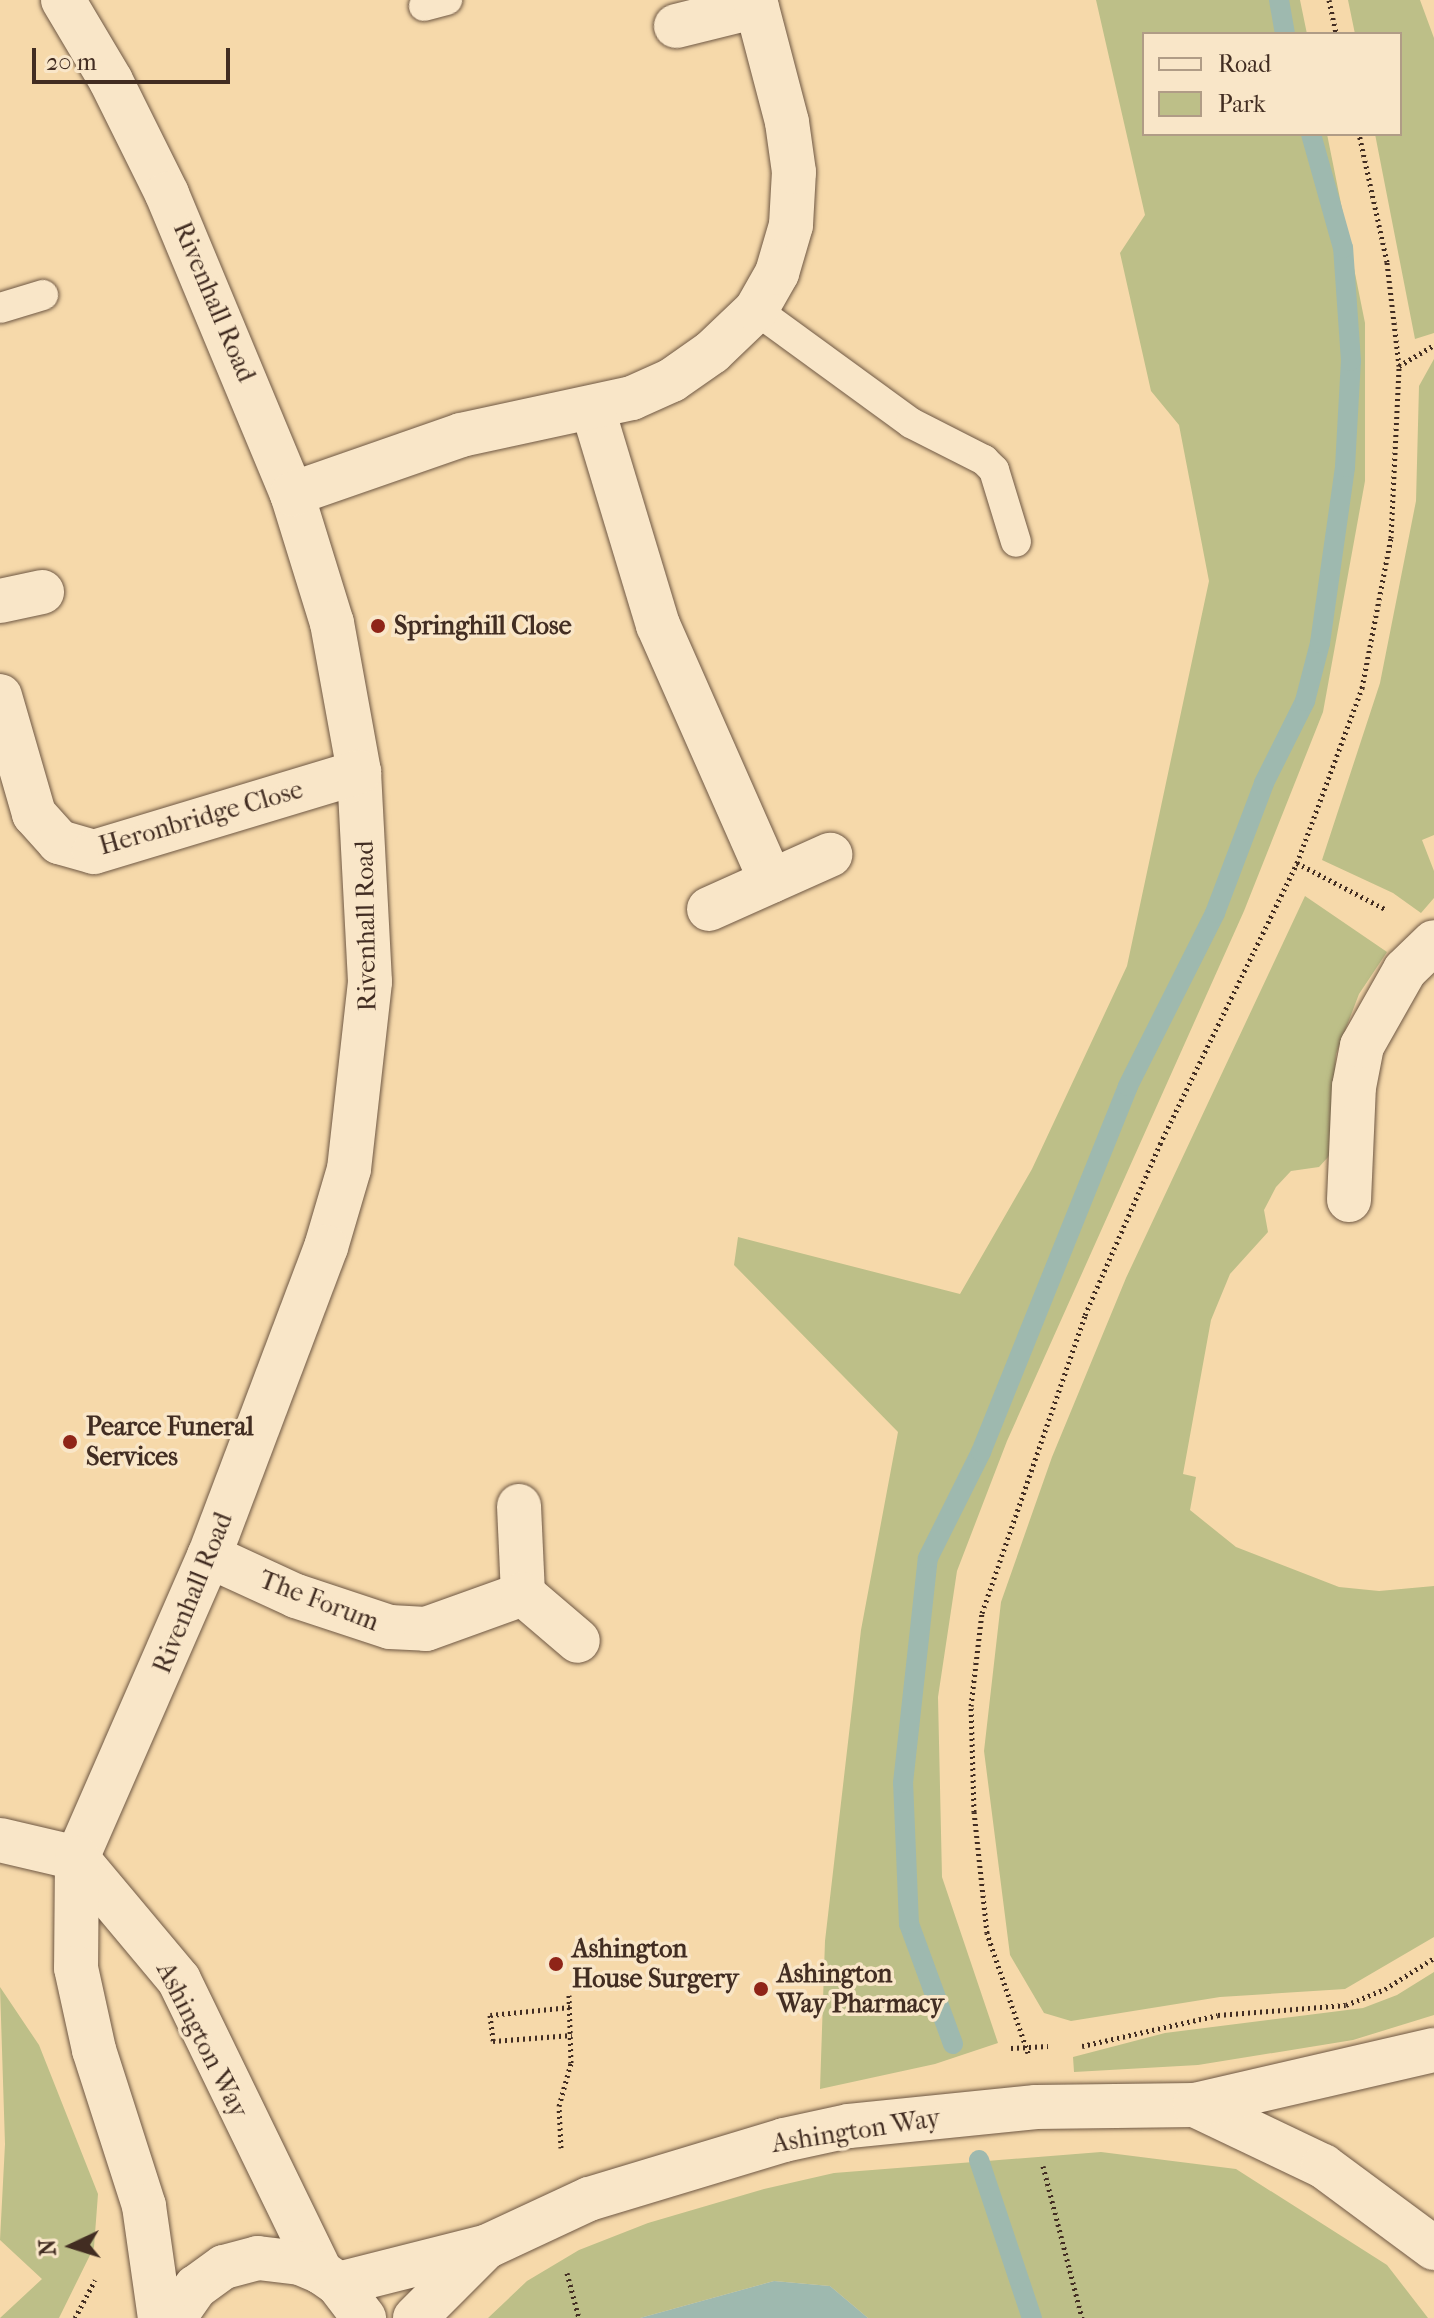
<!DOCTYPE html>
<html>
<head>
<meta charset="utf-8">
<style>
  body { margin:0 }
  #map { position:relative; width:1434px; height:2318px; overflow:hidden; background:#f6d9aa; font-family:"IM FELL French Canon",serif }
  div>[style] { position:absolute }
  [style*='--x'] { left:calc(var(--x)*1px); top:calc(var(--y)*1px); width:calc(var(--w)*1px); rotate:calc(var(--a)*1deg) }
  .green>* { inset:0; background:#bdbf88 }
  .water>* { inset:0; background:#9eb9af }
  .stream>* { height:20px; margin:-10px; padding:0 10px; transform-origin:10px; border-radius:10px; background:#9eb9af }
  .path>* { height:5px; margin-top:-2.5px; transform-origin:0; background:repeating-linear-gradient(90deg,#422d22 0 2px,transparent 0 6px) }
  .roads { filter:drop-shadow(0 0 2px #6f5844) drop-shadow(0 0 2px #6f5844) }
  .lane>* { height:30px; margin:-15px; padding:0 15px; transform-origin:15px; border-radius:15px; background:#f9e6c8 }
  .street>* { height:44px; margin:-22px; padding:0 22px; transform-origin:22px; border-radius:22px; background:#f9e6c8 }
  .secondary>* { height:44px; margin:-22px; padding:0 22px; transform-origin:22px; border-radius:22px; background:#f9e6c8 }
  .dots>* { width:22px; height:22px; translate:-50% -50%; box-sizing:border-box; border:4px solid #f9e6c8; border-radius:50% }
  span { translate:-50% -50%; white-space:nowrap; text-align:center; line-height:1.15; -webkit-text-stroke:7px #f9e6c8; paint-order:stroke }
  .street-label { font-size:26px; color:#422d22 }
  .poi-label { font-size:26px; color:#422d22; font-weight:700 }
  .left { translate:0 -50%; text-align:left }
  .legend { position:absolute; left:1142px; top:32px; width:260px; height:104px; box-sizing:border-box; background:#f9e6c8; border:2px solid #b09c86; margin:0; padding:10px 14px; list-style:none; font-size:24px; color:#422d22 }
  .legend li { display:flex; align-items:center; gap:16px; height:40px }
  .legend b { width:40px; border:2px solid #b09c86 }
  .north { position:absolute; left:32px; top:2206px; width:80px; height:80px; -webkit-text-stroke:6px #f9e6c8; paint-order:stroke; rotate:266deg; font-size:22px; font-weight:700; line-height:32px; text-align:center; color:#422d22 }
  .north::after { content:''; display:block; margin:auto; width:28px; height:36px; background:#422d22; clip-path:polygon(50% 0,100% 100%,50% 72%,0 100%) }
  .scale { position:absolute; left:32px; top:48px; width:198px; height:36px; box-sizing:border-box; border:4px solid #422d22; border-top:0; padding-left:10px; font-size:24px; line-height:28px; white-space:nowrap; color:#422d22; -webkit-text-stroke:6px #f9e6c8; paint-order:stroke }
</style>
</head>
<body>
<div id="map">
  <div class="green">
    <i style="clip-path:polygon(1096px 0,1300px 0,1307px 34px,1144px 34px,1144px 134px,1327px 134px,1365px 323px,1365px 481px,1323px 712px,1244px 911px,1007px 1441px,957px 1571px,938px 1697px,942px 1877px,998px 2043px,935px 2064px,820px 2089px,825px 1941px,861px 1630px,898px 1432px,734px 1265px,738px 1237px,960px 1294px,1032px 1169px,1127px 966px,1209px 581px,1179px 425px,1151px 391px,1120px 253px,1145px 215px)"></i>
    <i style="clip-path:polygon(1348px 0,1420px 0,1434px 38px,1434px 333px,1415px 339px,1375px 134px,1400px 134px,1400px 34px,1355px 34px)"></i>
    <i style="clip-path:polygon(1434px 359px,1434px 835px,1422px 840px,1434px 871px,1434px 898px,1421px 913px,1393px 893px,1322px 860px,1380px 683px,1416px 501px,1419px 386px)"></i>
    <i style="clip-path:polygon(1305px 896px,1387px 952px,1359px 994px,1336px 1054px,1329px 1156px,1319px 1167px,1291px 1171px,1276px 1187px,1264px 1210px,1268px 1232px,1230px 1274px,1211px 1320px,1183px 1474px,1196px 1477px,1190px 1510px,1236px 1547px,1339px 1587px,1379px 1591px,1434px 1586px,1434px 1937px,1345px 1989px,1220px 1997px,1071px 2021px,1044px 2013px,1010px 1955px,984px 1751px,1001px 1602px,1052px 1457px,1126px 1278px)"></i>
    <i style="clip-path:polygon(1434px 1972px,1434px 2015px,1353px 2040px,1198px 2065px,1074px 2072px,1073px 2057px,1165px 2033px,1363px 2008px,1397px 1995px)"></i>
    <i style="clip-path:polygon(0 1987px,39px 2045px,98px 2194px,94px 2247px,59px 2318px,0 2318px,42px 2279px,0 2240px,5px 2144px)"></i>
    <i style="clip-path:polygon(1101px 2152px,1236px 2169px,1387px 2265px,1428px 2318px,868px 2318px,830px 2286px,774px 2281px,640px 2318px,488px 2318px,527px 2281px,579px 2250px,648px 2223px,764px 2189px,834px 2173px)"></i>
  </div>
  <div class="water">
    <i style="clip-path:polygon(774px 2281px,830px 2286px,868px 2318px,640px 2318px)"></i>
  </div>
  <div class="stream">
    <i style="--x:1279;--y:0;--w:35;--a:80"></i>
    <i style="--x:953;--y:2044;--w:128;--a:-110.1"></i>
    <i style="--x:909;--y:1924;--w:141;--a:-92.4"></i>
    <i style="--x:903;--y:1783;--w:226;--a:-83.7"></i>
    <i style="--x:928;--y:1558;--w:119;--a:-63.4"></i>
    <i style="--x:981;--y:1452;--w:394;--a:-68.1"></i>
    <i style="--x:1128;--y:1086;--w:194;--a:-63.3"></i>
    <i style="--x:1215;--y:913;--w:139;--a:-69.3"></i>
    <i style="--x:1264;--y:783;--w:92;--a:-63.4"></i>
    <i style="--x:1305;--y:701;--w:60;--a:-75.5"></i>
    <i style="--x:1320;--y:643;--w:178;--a:-81.9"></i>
    <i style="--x:1345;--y:467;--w:106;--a:-86.8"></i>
    <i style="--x:1351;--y:361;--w:113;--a:-94"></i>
    <i style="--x:1343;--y:248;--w:118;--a:-105.7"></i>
    <i style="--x:979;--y:2160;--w:167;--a:71.5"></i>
  </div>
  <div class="path">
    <i style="--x:1329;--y:0;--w:35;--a:78"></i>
    <i style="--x:1399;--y:366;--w:41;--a:-31"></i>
    <i style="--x:1297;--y:863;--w:99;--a:27.6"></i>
    <i style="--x:570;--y:2007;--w:80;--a:174.3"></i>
    <i style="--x:490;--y:2015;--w:26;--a:83"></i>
    <i style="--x:493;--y:2041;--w:79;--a:-4.3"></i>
    <i style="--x:1082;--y:2046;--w:139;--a:-12.8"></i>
    <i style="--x:1218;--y:2015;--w:128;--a:-4.5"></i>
    <i style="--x:1346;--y:2005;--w:42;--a:-22.3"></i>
    <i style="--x:1385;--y:1989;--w:58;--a:-32.3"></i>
    <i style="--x:1011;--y:2048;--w:37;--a:-3"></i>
    <i style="--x:1028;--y:2053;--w:127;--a:-108.9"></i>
    <i style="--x:987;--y:1933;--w:122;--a:-96.1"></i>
    <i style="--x:974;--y:1812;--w:106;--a:-91.6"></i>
    <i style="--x:971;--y:1706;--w:94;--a:-83.3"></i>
    <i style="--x:982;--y:1613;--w:315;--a:-70.9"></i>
    <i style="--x:1085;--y:1315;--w:187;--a:-66.3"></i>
    <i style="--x:1160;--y:1144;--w:313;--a:-64"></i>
    <i style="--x:1297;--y:863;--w:187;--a:-69.6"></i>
    <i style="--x:1362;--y:688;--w:153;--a:-79.1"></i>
    <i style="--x:1391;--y:538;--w:172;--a:-87.3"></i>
    <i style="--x:1399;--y:366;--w:105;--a:-96.6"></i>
    <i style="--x:1387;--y:262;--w:131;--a:-102.3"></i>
    <i style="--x:561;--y:2148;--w:42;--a:-92.7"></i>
    <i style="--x:559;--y:2106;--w:45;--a:-74.4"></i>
    <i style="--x:571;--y:2063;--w:68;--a:-91.7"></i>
    <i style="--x:1043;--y:2166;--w:157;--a:75.6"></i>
    <i style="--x:567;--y:2273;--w:47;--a:75.1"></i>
    <i style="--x:75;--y:2318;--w:43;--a:-62.2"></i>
  </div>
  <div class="roads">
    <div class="lane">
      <i style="--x:424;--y:6;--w:24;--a:-15"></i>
      <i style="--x:0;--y:308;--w:45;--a:-16.8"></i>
      <i style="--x:756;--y:310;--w:192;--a:36.1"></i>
      <i style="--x:911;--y:423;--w:82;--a:26.9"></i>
      <i style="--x:984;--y:460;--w:14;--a:45"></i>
      <i style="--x:994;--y:470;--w:75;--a:73"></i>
    </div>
    <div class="street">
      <i style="--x:63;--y:0;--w:94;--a:59.3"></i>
      <i style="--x:111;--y:81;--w:126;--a:63.6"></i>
      <i style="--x:167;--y:194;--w:325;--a:67.4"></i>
      <i style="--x:292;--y:494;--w:135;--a:72.8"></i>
      <i style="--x:332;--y:623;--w:151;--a:79.7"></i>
      <i style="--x:359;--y:772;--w:210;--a:87"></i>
      <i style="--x:370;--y:982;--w:188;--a:96.4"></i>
      <i style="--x:349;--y:1169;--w:81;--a:106.4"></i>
      <i style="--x:326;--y:1247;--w:330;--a:110.7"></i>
      <i style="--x:209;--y:1556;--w:330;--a:113.6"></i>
      <i style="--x:676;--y:26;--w:83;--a:-13.9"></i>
      <i style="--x:593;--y:410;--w:225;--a:73.2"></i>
      <i style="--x:658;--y:625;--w:280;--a:66.2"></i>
      <i style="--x:292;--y:494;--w:179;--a:-19.2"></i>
      <i style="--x:461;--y:435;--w:175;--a:-12.2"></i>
      <i style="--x:632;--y:398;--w:44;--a:-24.2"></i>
      <i style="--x:672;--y:380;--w:49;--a:-35"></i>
      <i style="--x:712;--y:352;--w:61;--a:-43.7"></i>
      <i style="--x:756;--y:310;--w:43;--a:-60.4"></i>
      <i style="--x:777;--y:273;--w:50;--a:-73.7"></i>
      <i style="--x:791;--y:225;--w:53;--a:-86.8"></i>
      <i style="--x:794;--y:172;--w:50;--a:-98"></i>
      <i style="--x:787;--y:122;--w:126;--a:-104.7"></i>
      <i style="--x:0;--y:601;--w:43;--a:-12.1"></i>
      <i style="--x:0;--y:696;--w:123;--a:73.9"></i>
      <i style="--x:34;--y:814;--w:38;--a:48"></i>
      <i style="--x:59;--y:842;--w:36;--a:16"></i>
      <i style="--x:94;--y:852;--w:277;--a:-16.8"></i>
      <i style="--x:709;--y:909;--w:133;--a:-24.1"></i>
      <i style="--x:1349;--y:1200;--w:113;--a:-87.5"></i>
      <i style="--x:1354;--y:1087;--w:42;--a:-79"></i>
      <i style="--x:1362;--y:1046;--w:87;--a:-60.5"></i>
      <i style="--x:1405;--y:970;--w:40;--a:-44"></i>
      <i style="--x:519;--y:1506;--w:88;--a:87.4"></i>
      <i style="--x:209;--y:1556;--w:96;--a:24.7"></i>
      <i style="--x:296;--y:1596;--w:99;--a:18.3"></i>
      <i style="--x:390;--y:1627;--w:36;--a:3"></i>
      <i style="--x:426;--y:1629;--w:103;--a:-19.8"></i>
      <i style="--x:523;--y:1594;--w:72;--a:40.5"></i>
    </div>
    <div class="secondary">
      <i style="--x:0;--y:1840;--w:79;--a:13.2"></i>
      <i style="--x:77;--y:1858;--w:159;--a:50.1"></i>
      <i style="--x:179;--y:1980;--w:325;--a:64.1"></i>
      <i style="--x:77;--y:1858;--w:110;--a:90.5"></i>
      <i style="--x:76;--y:1968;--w:84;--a:77.6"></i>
      <i style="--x:94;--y:2050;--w:164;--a:72.2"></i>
      <i style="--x:144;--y:2206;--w:113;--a:81.9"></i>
      <i style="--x:1195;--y:2105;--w:142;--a:25.5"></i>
      <i style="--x:1323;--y:2166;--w:138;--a:36.5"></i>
      <i style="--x:338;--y:2284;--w:155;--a:-14.2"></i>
      <i style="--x:488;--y:2246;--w:111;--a:-25"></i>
      <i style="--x:589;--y:2199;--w:204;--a:-16.8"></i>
      <i style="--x:784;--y:2140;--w:66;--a:-12.2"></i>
      <i style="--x:849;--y:2126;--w:188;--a:-5.8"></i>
      <i style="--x:1036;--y:2107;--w:159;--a:-0.7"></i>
      <i style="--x:1195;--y:2105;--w:245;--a:-13"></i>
      <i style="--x:174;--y:2318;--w:38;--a:-55"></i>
      <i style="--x:196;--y:2287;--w:34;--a:-36"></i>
      <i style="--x:224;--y:2267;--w:35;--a:-15"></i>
      <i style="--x:258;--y:2258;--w:42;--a:6.8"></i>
      <i style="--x:300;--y:2263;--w:23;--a:23"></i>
      <i style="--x:321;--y:2272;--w:21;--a:35"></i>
      <i style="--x:338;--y:2284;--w:43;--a:52.6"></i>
      <i style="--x:415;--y:2318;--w:100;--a:-45"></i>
    </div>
  </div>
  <div class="dots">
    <i style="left:378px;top:626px;background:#8f2418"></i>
    <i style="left:70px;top:1442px;background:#8f2418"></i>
    <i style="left:556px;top:1964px;background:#8f2418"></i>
    <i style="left:761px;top:1989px;background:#8f2418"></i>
  </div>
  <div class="street-label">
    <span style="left:214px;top:302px;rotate:67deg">Rivenhall Road</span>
    <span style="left:201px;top:818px;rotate:-16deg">Heronbridge Close</span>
    <span style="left:366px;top:926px;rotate:-91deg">Rivenhall Road</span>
    <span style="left:193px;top:1593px;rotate:-68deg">Rivenhall Road</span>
    <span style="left:319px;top:1601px;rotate:21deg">The Forum</span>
    <span style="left:202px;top:2040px;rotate:63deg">Ashington Way</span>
    <span style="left:856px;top:2131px;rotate:-9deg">Ashington Way</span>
  </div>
  <div class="poi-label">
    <span class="left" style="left:394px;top:626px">Springhill Close</span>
    <span class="left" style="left:86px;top:1442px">Pearce Funeral<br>Services</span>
    <span class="left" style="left:572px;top:1964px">Ashington<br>House Surgery</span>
    <span class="left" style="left:777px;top:1989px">Ashington<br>Way Pharmacy</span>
  </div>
  <ul class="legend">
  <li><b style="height:10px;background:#f9e6c8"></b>Road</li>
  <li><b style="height:22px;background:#bdbf88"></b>Park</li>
  </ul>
  <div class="north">N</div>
  <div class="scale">20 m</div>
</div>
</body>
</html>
